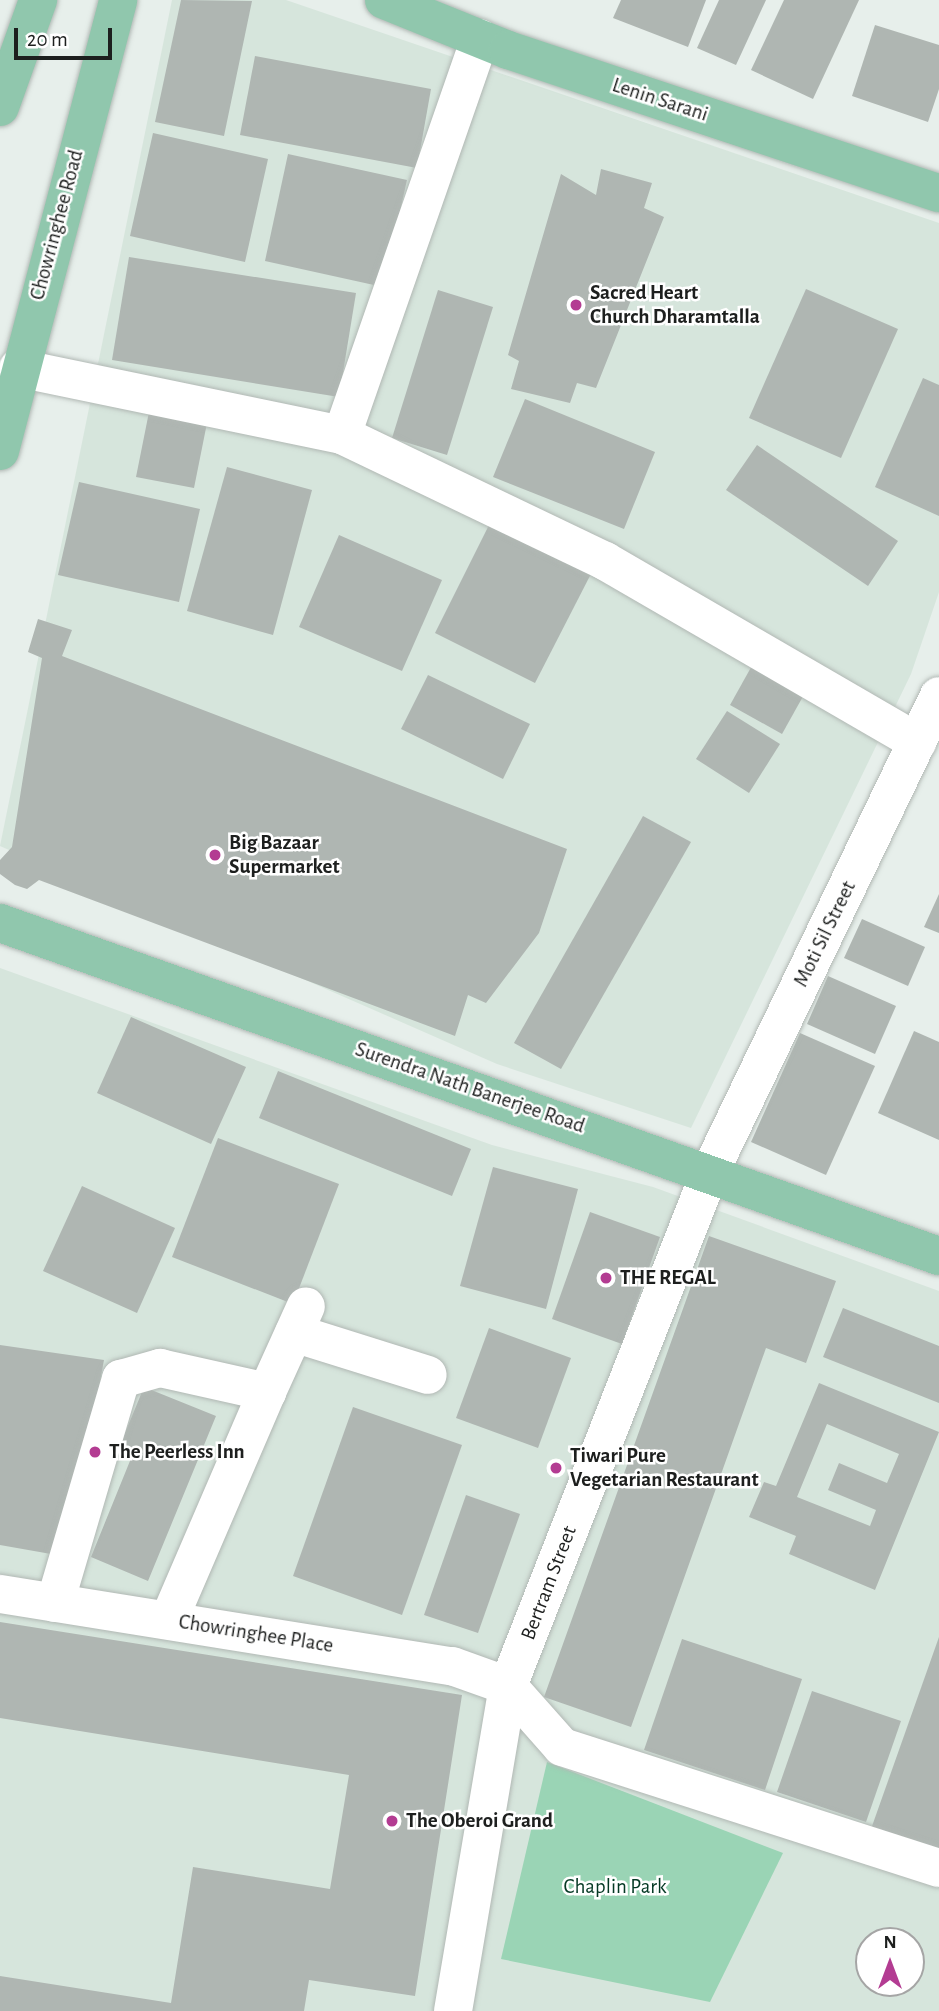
<!DOCTYPE html>
<html>
<head>
<meta charset="utf-8">
<style>
  body { margin:0 }
  #map { position:relative; width:939px; height:2011px; overflow:hidden; background:#e7efeb; font-family:"Alegreya Sans",sans-serif }
  div>[style] { position:absolute }
  [style*='--x'] { left:calc(var(--x)*1px); top:calc(var(--y)*1px); width:calc(var(--w)*1px); rotate:calc(var(--a)*1deg) }
  .built>* { inset:0; background:#d6e5dc }
  .green>* { inset:0; background:#9ad4b5 }
  .building>* { inset:0; background:#afb6b2 }
  .roads { filter:drop-shadow(0 0 2px #b1b8b4) drop-shadow(0 0 2px #b1b8b4) }
  .minor>* { height:38px; margin:-19px; padding:0 19px; transform-origin:19px; border-radius:19px; background:#fff }
  .major>* { height:38px; margin:-19px; padding:0 19px; transform-origin:19px; border-radius:19px; background:#90c7ad }
  .dots>* { width:19px; height:19px; translate:-50% -50%; box-sizing:border-box; border:4px solid #fff; border-radius:50% }
  span { translate:-50% -50%; white-space:nowrap; text-align:center; line-height:1.15; -webkit-text-stroke:5px #fff; paint-order:stroke }
  .street-label { font-size:21px; color:#1d1f1e }
  .poi-label { font-size:21px; color:#1d1f1e; font-weight:700 }
  .left { translate:0 -50%; text-align:left }
  .park-label { font-size:21px; color:#043924 }
  .north { position:absolute; left:855px; top:1927px; width:70px; height:70px; box-sizing:border-box; background:#fff; border:2px solid #a5a5a5; border-radius:50%; rotate:0deg; font-size:19px; font-weight:700; line-height:28px; text-align:center; color:#1d1f1e }
  .north::after { content:''; display:block; margin:auto; width:24px; height:32px; background:#b33c92; clip-path:polygon(50% 0,100% 100%,50% 72%,0 100%) }
  .scale { position:absolute; left:14px; top:28px; width:98px; height:32px; box-sizing:border-box; border:4px solid #1d1f1e; border-top:0; padding-left:9px; font-size:21px; line-height:24px; white-space:nowrap; color:#1d1f1e; -webkit-text-stroke:5px #fff; paint-order:stroke }
</style>
</head>
<body>
<div id="map">
  <div class="built">
    <i style="clip-path:polygon(172px 0,286px 0,939px 223px,939px 592px,911px 674px,691px 1128px,497px 1064px,0 846px)"></i>
    <i style="clip-path:polygon(evenodd,0 968px,492px 1145px,653px 1187px,939px 1291px,939px 2011px,0 2011px,0 968px,869px 1941px,911px 1941px,911px 1983px,869px 1983px,869px 1941px)"></i>
  </div>
  <div class="green">
    <i style="clip-path:polygon(547px 1762px,783px 1853px,710px 2002px,501px 1959px)"></i>
  </div>
  <div class="building">
    <i style="clip-path:polygon(181px 0,252px 1px,224px 136px,155px 122px)"></i>
    <i style="clip-path:polygon(621px 0,706px 0,688px 47px,613px 18px)"></i>
    <i style="clip-path:polygon(719px 0,766px 0,736px 65px,697px 48px)"></i>
    <i style="clip-path:polygon(784px 0,859px 0,813px 99px,751px 70px)"></i>
    <i style="clip-path:polygon(875px 25px,939px 45px,939px 89px,928px 122px,852px 96px)"></i>
    <i style="clip-path:polygon(255px 56px,431px 89px,417px 168px,240px 135px)"></i>
    <i style="clip-path:polygon(153px 133px,268px 159px,245px 262px,130px 236px)"></i>
    <i style="clip-path:polygon(288px 154px,407px 180px,383px 287px,265px 261px)"></i>
    <i style="clip-path:polygon(601px 169px,652px 183px,644px 208px,664px 217px,596px 388px,577px 383px,570px 403px,511px 389px,519px 361px,508px 355px,561px 174px,596px 195px)"></i>
    <i style="clip-path:polygon(129px 257px,356px 293px,339px 397px,112px 360px)"></i>
    <i style="clip-path:polygon(806px 289px,898px 329px,841px 458px,749px 418px)"></i>
    <i style="clip-path:polygon(438px 290px,493px 307px,447px 455px,392px 438px)"></i>
    <i style="clip-path:polygon(923px 378px,939px 385px,939px 516px,875px 487px)"></i>
    <i style="clip-path:polygon(525px 399px,655px 452px,624px 529px,493px 477px)"></i>
    <i style="clip-path:polygon(150px 407px,208px 418px,194px 488px,136px 477px)"></i>
    <i style="clip-path:polygon(757px 445px,898px 541px,868px 586px,726px 490px)"></i>
    <i style="clip-path:polygon(227px 467px,312px 490px,273px 635px,187px 611px)"></i>
    <i style="clip-path:polygon(79px 482px,200px 509px,179px 602px,58px 575px)"></i>
    <i style="clip-path:polygon(493px 517px,594px 568px,535px 683px,435px 633px)"></i>
    <i style="clip-path:polygon(339px 535px,442px 580px,402px 671px,299px 627px)"></i>
    <i style="clip-path:polygon(38px 619px,72px 630px,62px 656px,567px 849px,539px 933px,486px 1003px,468px 995px,455px 1036px,39px 880px,27px 889px,15px 885px,0 874px,0 860px,12px 847px,42px 658px,28px 652px)"></i>
    <i style="clip-path:polygon(754px 662px,806px 691px,782px 734px,730px 705px)"></i>
    <i style="clip-path:polygon(428px 675px,530px 724px,503px 779px,401px 729px)"></i>
    <i style="clip-path:polygon(727px 711px,780px 744px,749px 793px,696px 759px)"></i>
    <i style="clip-path:polygon(643px 816px,691px 842px,561px 1069px,514px 1043px)"></i>
    <i style="clip-path:polygon(939px 894px,939px 933px,924px 927px)"></i>
    <i style="clip-path:polygon(862px 919px,925px 947px,908px 986px,844px 958px)"></i>
    <i style="clip-path:polygon(828px 976px,896px 1006px,875px 1054px,807px 1024px)"></i>
    <i style="clip-path:polygon(131px 1017px,246px 1067px,211px 1144px,97px 1093px)"></i>
    <i style="clip-path:polygon(914px 1031px,939px 1042px,939px 1140px,878px 1113px)"></i>
    <i style="clip-path:polygon(800px 1033px,875px 1066px,826px 1175px,751px 1142px)"></i>
    <i style="clip-path:polygon(278px 1071px,471px 1149px,452px 1196px,259px 1118px)"></i>
    <i style="clip-path:polygon(218px 1138px,339px 1184px,293px 1304px,172px 1257px)"></i>
    <i style="clip-path:polygon(493px 1167px,578px 1189px,546px 1309px,460px 1286px)"></i>
    <i style="clip-path:polygon(82px 1186px,175px 1228px,137px 1313px,43px 1271px)"></i>
    <i style="clip-path:polygon(590px 1212px,660px 1237px,622px 1344px,552px 1319px)"></i>
    <i style="clip-path:polygon(709px 1236px,836px 1281px,806px 1363px,766px 1348px,631px 1727px,544px 1697px)"></i>
    <i style="clip-path:polygon(843px 1308px,939px 1346px,939px 1403px,823px 1357px)"></i>
    <i style="clip-path:polygon(489px 1328px,571px 1358px,538px 1448px,456px 1418px)"></i>
    <i style="clip-path:polygon(0 1345px,104px 1360px,68px 1557px,0 1545px)"></i>
    <i style="clip-path:polygon(evenodd,819px 1383px,939px 1432px,875px 1590px,789px 1554px,796px 1536px,749px 1517px,764px 1482px,776px 1486px,819px 1383px,827px 1424px,899px 1454px,887px 1483px,839px 1463px,828px 1490px,876px 1510px,870px 1526px,797px 1497px,827px 1424px)"></i>
    <i style="clip-path:polygon(144px 1387px,216px 1416px,148px 1581px,91px 1557px,134px 1451px,120px 1445px)"></i>
    <i style="clip-path:polygon(353px 1407px,462px 1445px,402px 1615px,293px 1576px)"></i>
    <i style="clip-path:polygon(466px 1495px,520px 1514px,478px 1633px,424px 1615px)"></i>
    <i style="clip-path:polygon(0 1622px,462px 1695px,415px 1996px,309px 1980px,304px 2011px,0 2011px,0 1976px,171px 2003px,193px 1867px,330px 1889px,349px 1775px,0 1718px)"></i>
    <i style="clip-path:polygon(939px 1637px,939px 1852px,871px 1829px)"></i>
    <i style="clip-path:polygon(682px 1639px,802px 1679px,765px 1790px,644px 1750px)"></i>
    <i style="clip-path:polygon(812px 1691px,901px 1721px,866px 1822px,777px 1792px)"></i>
  </div>
  <div class="roads">
    <div class="minor">
      <i style="--x:18;--y:368;--w:331;--a:11.7"></i>
      <i style="--x:342;--y:435;--w:292;--a:25.6"></i>
      <i style="--x:605;--y:561;--w:361;--a:30.1"></i>
      <i style="--x:342;--y:435;--w:420;--a:-70.8"></i>
      <i style="--x:294;--y:1333;--w:140;--a:17.4"></i>
      <i style="--x:267;--y:1392;--w:94;--a:-65.6"></i>
      <i style="--x:0;--y:1594;--w:458;--a:9.1"></i>
      <i style="--x:452;--y:1666;--w:59;--a:19.7"></i>
      <i style="--x:508;--y:1686;--w:81;--a:48.5"></i>
      <i style="--x:562;--y:1747;--w:396;--a:17.8"></i>
      <i style="--x:55;--y:1603;--w:234;--a:-73.6"></i>
      <i style="--x:121;--y:1379;--w:41;--a:-15.8"></i>
      <i style="--x:160;--y:1368;--w:110;--a:12.6"></i>
      <i style="--x:267;--y:1392;--w:248;--a:113.3"></i>
      <i style="--x:453;--y:2011;--w:330;--a:-80.4"></i>
      <i style="--x:508;--y:1686;--w:552;--a:-68.55"></i>
      <i style="--x:710;--y:1172;--w:528;--a:-64.31"></i>
    </div>
    <div class="major">
      <i style="--x:384;--y:0;--w:134;--a:22"></i>
      <i style="--x:508;--y:50;--w:454;--a:18.4"></i>
      <i style="--x:0;--y:107;--w:114;--a:-70.4"></i>
      <i style="--x:0;--y:451;--w:466;--a:-75.3"></i>
      <i style="--x:0;--y:923;--w:996;--a:19.53"></i>
    </div>
  </div>
  <div class="dots">
    <i style="left:576px;top:305px;background:#b33c92"></i>
    <i style="left:215px;top:855px;background:#b33c92"></i>
    <i style="left:606px;top:1278px;background:#b33c92"></i>
    <i style="left:95px;top:1452px;background:#b33c92"></i>
    <i style="left:556px;top:1468px;background:#b33c92"></i>
    <i style="left:392px;top:1821px;background:#b33c92"></i>
  </div>
  <div class="street-label">
    <span style="left:660px;top:100px;rotate:18deg">Lenin Sarani</span>
    <span style="left:57px;top:225px;rotate:-75deg">Chowringhee Road</span>
    <span style="left:825px;top:934px;rotate:-64deg">Moti Sil Street</span>
    <span style="left:470px;top:1088px;rotate:19deg">Surendra Nath Banerjee Road</span>
    <span style="left:549px;top:1583px;rotate:-69deg">Bertram Street</span>
    <span style="left:256px;top:1634px;rotate:9deg">Chowringhee Place</span>
  </div>
  <div class="poi-label">
    <span class="left" style="left:590px;top:305px">Sacred Heart<br>Church Dharamtalla</span>
    <span class="left" style="left:229px;top:855px">Big Bazaar<br>Supermarket</span>
    <span class="left" style="left:620px;top:1278px">THE REGAL</span>
    <span class="left" style="left:109px;top:1452px">The Peerless Inn</span>
    <span class="left" style="left:570px;top:1468px">Tiwari Pure<br>Vegetarian Restaurant</span>
    <span class="left" style="left:406px;top:1821px">The Oberoi Grand</span>
  </div>
  <div class="park-label">
    <span style="left:615px;top:1887px">Chaplin Park</span>
  </div>
  <div class="north">N</div>
  <div class="scale">20 m</div>
</div>
</body>
</html>
